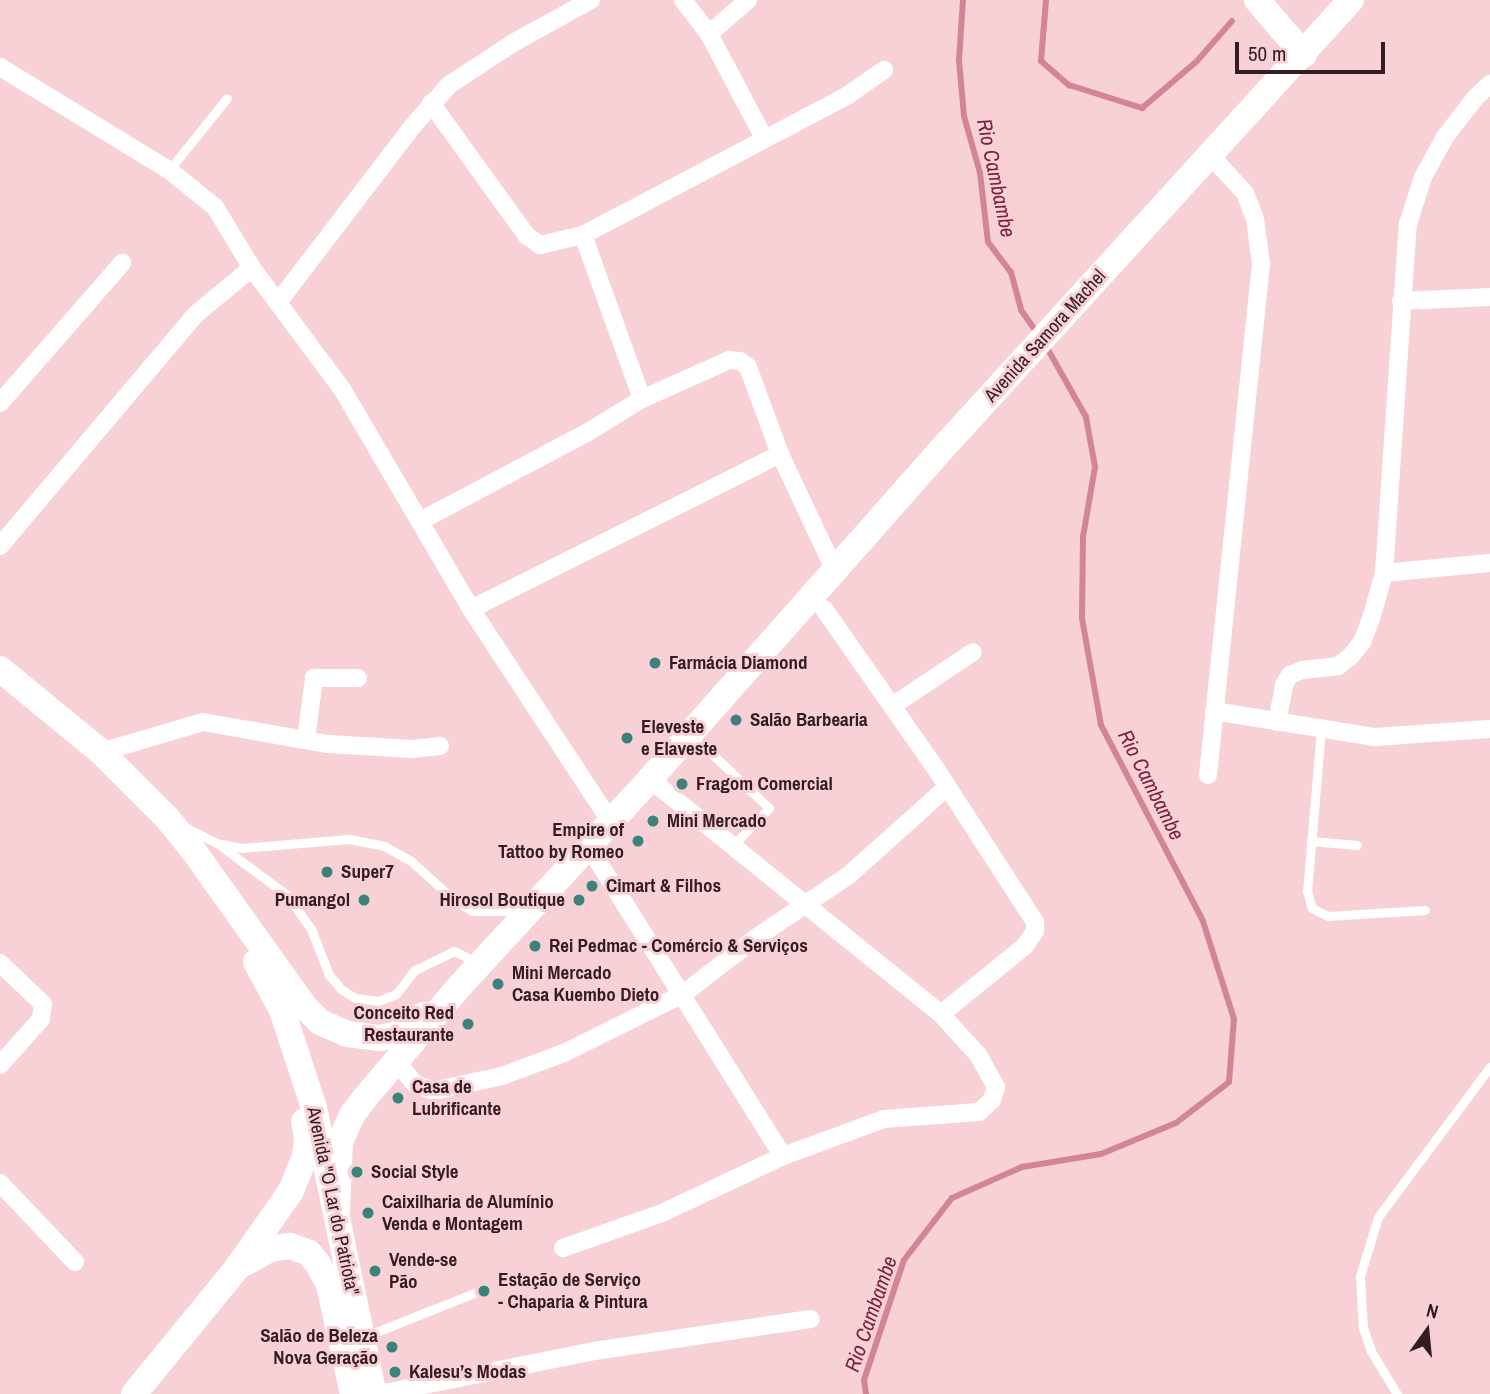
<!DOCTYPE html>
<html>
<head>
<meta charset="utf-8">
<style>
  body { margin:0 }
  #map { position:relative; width:1490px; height:1394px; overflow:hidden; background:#f8d1d7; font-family:"Archivo Narrow",sans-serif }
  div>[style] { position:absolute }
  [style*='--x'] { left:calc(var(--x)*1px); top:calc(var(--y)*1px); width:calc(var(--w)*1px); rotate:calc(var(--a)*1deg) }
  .stream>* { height:6px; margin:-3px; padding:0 3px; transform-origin:3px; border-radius:3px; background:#d28594 }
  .lane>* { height:9px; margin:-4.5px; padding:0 4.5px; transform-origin:4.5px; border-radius:4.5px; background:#fff }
  .street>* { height:18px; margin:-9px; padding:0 9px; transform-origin:9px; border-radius:9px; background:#fff }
  .secondary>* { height:26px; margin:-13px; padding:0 13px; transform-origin:13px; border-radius:13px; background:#fff }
  .dots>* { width:19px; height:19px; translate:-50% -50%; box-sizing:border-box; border:4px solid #f8d1d7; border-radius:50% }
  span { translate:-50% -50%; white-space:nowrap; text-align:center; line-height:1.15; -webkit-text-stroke:6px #f8d1d7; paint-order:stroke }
  .street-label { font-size:19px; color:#341d22 }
  .poi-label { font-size:19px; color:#341d22; font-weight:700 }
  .left { translate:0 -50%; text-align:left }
  .right { translate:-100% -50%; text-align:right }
  .water-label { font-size:21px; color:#7b213c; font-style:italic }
  .north { position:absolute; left:1392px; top:1296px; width:70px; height:70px; -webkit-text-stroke:5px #f8d1d7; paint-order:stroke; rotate:15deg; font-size:19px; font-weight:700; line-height:28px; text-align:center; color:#341d22 }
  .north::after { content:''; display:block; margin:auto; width:24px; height:32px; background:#341d22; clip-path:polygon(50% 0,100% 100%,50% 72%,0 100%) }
  .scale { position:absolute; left:1235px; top:42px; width:150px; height:32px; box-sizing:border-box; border:4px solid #341d22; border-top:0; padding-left:9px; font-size:21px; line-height:24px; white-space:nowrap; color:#341d22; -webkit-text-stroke:5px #f8d1d7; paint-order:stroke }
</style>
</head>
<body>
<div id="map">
  <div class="stream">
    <i style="--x:963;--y:0;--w:60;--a:93.8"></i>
    <i style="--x:959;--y:60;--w:56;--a:84.9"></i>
    <i style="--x:964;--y:116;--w:59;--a:74.3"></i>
    <i style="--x:980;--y:173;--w:69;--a:83.4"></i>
    <i style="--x:988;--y:242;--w:38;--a:53"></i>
    <i style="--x:1011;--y:272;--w:39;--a:75"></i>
    <i style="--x:1021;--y:310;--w:29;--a:55"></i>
    <i style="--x:1046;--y:0;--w:61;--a:94.7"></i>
    <i style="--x:1041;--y:61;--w:37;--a:41"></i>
    <i style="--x:1069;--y:85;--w:77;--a:17.5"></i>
    <i style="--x:1142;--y:108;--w:72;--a:-40.5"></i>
    <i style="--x:1197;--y:61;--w:53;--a:-48.8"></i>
    <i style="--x:866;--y:1394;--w:14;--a:-98"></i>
    <i style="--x:864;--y:1380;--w:126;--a:-71.6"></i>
    <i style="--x:904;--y:1260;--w:78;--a:-52.3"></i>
    <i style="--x:952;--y:1198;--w:77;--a:-23.9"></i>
    <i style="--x:1022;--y:1167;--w:80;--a:-9.3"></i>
    <i style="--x:1101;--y:1154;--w:81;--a:-22.5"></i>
    <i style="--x:1176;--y:1123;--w:67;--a:-37.7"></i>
    <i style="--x:1229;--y:1082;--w:63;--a:-85.5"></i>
    <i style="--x:1234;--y:1019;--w:103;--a:-107.6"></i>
    <i style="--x:1203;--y:921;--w:221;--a:-117.5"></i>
    <i style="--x:1101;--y:725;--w:109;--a:-100.1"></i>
    <i style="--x:1082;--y:618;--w:81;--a:-89.3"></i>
    <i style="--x:1083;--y:537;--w:71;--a:-80.3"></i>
    <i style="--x:1095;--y:467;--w:51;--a:-100.2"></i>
    <i style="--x:1086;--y:417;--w:81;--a:-119.4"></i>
  </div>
  <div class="lane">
    <i style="--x:169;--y:170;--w:92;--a:-51.1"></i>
    <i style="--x:1321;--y:729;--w:163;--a:94.9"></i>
    <i style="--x:1307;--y:891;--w:18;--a:74"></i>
    <i style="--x:1312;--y:908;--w:18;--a:27"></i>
    <i style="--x:1328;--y:916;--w:97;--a:-3.5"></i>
    <i style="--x:692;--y:735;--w:106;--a:43.5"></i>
    <i style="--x:769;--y:808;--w:52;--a:134.2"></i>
    <i style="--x:185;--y:827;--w:36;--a:27"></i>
    <i style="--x:217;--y:843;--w:87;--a:36.6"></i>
    <i style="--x:287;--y:895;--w:42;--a:54.8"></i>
    <i style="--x:311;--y:929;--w:49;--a:68.6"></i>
    <i style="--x:329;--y:975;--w:18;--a:49"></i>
    <i style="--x:341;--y:989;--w:17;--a:33"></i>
    <i style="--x:355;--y:998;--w:23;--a:7"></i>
    <i style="--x:378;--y:1001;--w:19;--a:-21"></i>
    <i style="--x:396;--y:994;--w:31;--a:-52"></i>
    <i style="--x:415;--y:970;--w:43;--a:-26"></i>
    <i style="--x:454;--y:951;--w:25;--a:26"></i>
    <i style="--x:1311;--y:841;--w:46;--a:5"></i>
    <i style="--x:222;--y:844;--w:19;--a:12"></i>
    <i style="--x:241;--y:848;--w:108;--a:-4.8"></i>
    <i style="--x:349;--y:839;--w:36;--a:11"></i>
    <i style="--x:384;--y:846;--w:31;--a:29"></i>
    <i style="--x:411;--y:861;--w:57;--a:42.1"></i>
    <i style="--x:453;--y:899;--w:22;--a:32"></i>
    <i style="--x:472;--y:911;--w:48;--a:0"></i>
    <i style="--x:366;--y:1336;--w:116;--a:-21.7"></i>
    <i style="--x:1397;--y:1394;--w:50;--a:-121.2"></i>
    <i style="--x:1371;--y:1351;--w:24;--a:-109"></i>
    <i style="--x:1363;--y:1328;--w:52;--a:-93.3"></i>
    <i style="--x:1360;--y:1276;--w:62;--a:-73"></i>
    <i style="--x:1378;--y:1217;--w:187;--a:-53.3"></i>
  </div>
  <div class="street">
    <i style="--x:683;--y:0;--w:43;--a:52.6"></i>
    <i style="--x:709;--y:34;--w:118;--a:62.1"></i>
    <i style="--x:709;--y:34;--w:52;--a:-41.1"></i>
    <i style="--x:0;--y:67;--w:198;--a:31.4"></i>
    <i style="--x:169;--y:170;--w:59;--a:38.8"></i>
    <i style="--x:215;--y:207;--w:71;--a:58.8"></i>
    <i style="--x:252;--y:268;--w:151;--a:53.4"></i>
    <i style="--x:342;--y:389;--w:255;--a:59.6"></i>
    <i style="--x:471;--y:609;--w:255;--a:56.7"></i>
    <i style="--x:431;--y:103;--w:164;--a:54.2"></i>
    <i style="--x:527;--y:236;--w:16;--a:35"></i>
    <i style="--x:540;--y:245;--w:44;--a:-13.1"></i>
    <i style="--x:583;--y:235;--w:300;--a:-27.8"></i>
    <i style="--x:848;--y:95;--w:44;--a:-34.8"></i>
    <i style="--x:583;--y:235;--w:174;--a:70.2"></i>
    <i style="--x:279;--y:301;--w:219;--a:-52.6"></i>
    <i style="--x:412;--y:127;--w:56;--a:-48.6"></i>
    <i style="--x:449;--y:85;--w:77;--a:-33.3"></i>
    <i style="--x:513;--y:43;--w:89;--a:-28.9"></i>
    <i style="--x:1401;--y:301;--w:89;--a:-2.6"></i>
    <i style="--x:0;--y:403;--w:186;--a:-48.9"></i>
    <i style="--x:422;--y:520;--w:188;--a:-27.9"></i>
    <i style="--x:588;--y:432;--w:63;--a:-31.4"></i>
    <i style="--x:642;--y:399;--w:95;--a:-24.1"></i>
    <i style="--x:729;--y:360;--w:11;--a:5"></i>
    <i style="--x:740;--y:361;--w:10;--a:37"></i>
    <i style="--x:748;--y:367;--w:93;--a:69.8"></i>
    <i style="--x:780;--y:454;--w:129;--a:64.8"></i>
    <i style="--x:0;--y:546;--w:304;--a:-49.8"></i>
    <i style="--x:196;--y:314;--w:72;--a:-39.4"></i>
    <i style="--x:1384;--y:573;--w:106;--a:-5.4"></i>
    <i style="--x:471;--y:609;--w:346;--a:-26.6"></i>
    <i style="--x:824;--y:609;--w:195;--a:55"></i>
    <i style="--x:936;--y:769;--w:182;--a:57.1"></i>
    <i style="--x:1035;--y:922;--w:9;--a:90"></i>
    <i style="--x:1035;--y:931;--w:18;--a:124"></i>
    <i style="--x:1025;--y:946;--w:108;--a:141"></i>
    <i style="--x:892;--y:706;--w:97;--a:-33.7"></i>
    <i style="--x:1214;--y:711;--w:163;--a:9.2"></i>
    <i style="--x:1375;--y:737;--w:115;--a:-4"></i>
    <i style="--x:1277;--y:722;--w:38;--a:-79"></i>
    <i style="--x:1284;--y:685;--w:12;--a:-59"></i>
    <i style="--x:1290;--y:675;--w:13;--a:-23"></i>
    <i style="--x:1302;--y:670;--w:36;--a:-6"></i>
    <i style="--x:1338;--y:666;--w:15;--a:-37"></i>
    <i style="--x:1350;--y:657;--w:19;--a:-51"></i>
    <i style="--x:1362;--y:642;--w:25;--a:-69"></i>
    <i style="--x:1371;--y:619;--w:48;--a:-74.2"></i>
    <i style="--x:1384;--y:573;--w:350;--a:-86.1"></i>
    <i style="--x:1408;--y:224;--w:49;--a:-72.3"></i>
    <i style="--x:1423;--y:177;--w:46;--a:-61.2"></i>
    <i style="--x:1445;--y:137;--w:49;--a:-52.4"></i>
    <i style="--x:1475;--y:98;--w:21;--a:-43"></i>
    <i style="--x:306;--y:740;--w:63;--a:-82.6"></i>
    <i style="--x:314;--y:678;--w:44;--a:0"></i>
    <i style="--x:101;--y:752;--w:106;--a:-16.4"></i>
    <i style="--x:203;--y:722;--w:127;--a:10"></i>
    <i style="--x:328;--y:744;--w:84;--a:3.4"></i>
    <i style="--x:412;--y:749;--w:28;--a:-6"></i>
    <i style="--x:1208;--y:775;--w:514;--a:-84.08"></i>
    <i style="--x:1261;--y:264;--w:45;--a:-97.6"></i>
    <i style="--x:1255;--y:219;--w:28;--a:-111"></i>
    <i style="--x:1245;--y:193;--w:50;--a:-132.6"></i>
    <i style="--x:589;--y:847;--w:365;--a:57.9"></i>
    <i style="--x:0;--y:963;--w:59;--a:43.6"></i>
    <i style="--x:43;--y:1004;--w:15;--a:98"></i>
    <i style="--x:41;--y:1019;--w:62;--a:131.7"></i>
    <i style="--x:397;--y:1062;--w:28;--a:51"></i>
    <i style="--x:415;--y:1084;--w:19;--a:21"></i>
    <i style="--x:433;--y:1091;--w:71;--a:-12.3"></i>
    <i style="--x:502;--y:1076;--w:66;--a:-20.4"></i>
    <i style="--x:564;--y:1053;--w:133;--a:-26.4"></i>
    <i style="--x:683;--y:994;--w:93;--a:-37.6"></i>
    <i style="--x:757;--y:937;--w:111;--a:-34"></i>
    <i style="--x:849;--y:875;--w:132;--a:-41.9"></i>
    <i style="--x:0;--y:1183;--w:109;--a:46.5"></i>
    <i style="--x:563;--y:1248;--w:105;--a:-19.5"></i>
    <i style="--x:662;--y:1213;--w:134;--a:-25.2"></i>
    <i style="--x:783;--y:1156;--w:108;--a:-20.1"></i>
    <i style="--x:884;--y:1119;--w:95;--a:-4.2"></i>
    <i style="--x:979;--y:1112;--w:18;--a:-43"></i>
    <i style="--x:992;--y:1100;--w:14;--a:-73"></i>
    <i style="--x:996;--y:1087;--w:37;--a:-119"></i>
    <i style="--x:978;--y:1055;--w:55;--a:-132.1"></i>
    <i style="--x:941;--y:1014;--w:374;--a:-141.1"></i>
    <i style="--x:379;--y:1394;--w:219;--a:-11.3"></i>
    <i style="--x:594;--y:1351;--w:219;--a:-8.4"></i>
  </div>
  <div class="secondary">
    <i style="--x:1257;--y:0;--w:72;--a:49.5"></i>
    <i style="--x:0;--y:669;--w:131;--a:39.4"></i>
    <i style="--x:101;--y:752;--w:93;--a:45"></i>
    <i style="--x:167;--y:818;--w:41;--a:50.9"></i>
    <i style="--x:193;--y:850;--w:193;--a:54.5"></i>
    <i style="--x:305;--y:1007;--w:21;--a:45"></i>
    <i style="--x:320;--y:1022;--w:30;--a:24"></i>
    <i style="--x:347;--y:1034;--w:32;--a:7"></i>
    <i style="--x:379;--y:1038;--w:16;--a:-11"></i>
    <i style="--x:395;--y:1035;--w:35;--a:-35"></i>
    <i style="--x:256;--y:962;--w:55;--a:61.6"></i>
    <i style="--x:282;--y:1010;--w:103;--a:71.9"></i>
    <i style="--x:314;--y:1108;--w:292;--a:78.2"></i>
    <i style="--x:337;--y:1210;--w:68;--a:-87.5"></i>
    <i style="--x:340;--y:1142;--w:30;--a:-66"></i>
    <i style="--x:352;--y:1115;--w:20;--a:-53"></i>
    <i style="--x:364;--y:1099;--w:145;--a:-49.7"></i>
    <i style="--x:458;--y:988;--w:284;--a:-47.4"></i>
    <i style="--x:650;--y:779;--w:456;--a:-48.5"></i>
    <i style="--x:952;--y:438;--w:592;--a:-47.67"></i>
    <i style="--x:245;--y:1263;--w:29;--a:-29"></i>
    <i style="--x:270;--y:1249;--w:20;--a:-9"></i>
    <i style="--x:290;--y:1246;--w:20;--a:20"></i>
    <i style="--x:309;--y:1253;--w:14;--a:51"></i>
    <i style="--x:318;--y:1264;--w:24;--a:62"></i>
    <i style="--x:329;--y:1285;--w:112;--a:77.6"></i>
    <i style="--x:134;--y:1394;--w:163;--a:-50.7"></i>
    <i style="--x:237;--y:1268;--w:94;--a:-55"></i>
    <i style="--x:291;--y:1191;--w:38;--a:-68"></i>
    <i style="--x:305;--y:1156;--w:17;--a:-83"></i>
    <i style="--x:307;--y:1139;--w:18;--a:-99"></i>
  </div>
  <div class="dots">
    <i style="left:655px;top:663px;background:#3b827c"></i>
    <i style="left:736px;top:720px;background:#3b827c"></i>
    <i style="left:627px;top:738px;background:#3b827c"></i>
    <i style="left:682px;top:784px;background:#3b827c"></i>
    <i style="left:653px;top:821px;background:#3b827c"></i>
    <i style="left:638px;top:841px;background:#3b827c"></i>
    <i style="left:327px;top:872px;background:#3b827c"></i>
    <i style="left:592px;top:886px;background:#3b827c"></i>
    <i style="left:364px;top:900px;background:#3b827c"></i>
    <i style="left:579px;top:900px;background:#3b827c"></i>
    <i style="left:535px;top:946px;background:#3b827c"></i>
    <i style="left:498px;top:984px;background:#3b827c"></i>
    <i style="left:468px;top:1024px;background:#3b827c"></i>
    <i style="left:398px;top:1098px;background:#3b827c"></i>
    <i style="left:357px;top:1172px;background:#3b827c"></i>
    <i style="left:368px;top:1213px;background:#3b827c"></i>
    <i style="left:375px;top:1271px;background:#3b827c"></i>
    <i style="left:484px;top:1291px;background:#3b827c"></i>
    <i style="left:392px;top:1347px;background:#3b827c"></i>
    <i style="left:395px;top:1372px;background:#3b827c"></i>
  </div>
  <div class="street-label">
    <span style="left:1045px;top:336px;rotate:-48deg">Avenida Samora Machel</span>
    <span style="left:333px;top:1201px;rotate:78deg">Avenida "O Lar do Patriota"</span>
  </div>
  <div class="poi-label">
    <span class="left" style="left:669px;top:663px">Farmácia Diamond</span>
    <span class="left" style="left:750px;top:720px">Salão Barbearia</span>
    <span class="left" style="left:641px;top:738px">Eleveste<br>e Elaveste</span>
    <span class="left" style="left:696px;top:784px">Fragom Comercial</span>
    <span class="left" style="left:667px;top:821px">Mini Mercado</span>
    <span class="right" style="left:624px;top:841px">Empire of<br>Tattoo by Romeo</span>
    <span class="left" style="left:341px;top:872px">Super7</span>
    <span class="left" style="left:606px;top:886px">Cimart &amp; Filhos</span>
    <span class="right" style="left:350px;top:900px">Pumangol</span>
    <span class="right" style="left:565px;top:900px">Hirosol Boutique</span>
    <span class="left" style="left:549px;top:946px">Rei Pedmac - Comércio &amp; Serviços</span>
    <span class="left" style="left:512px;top:984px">Mini Mercado<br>Casa Kuembo Dieto</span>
    <span class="right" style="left:454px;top:1024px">Conceito Red<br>Restaurante</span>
    <span class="left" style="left:412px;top:1098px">Casa de<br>Lubrificante</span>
    <span class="left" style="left:371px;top:1172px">Social Style</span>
    <span class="left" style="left:382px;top:1213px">Caixilharia de Alumínio<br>Venda e Montagem</span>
    <span class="left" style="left:389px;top:1271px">Vende-se<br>Pão</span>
    <span class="left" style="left:498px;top:1291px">Estação de Serviço<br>- Chaparia &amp; Pintura</span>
    <span class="right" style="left:378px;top:1347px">Salão de Beleza<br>Nova Geração</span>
    <span class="left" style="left:409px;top:1372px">Kalesu’s Modas</span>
  </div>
  <div class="water-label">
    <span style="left:996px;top:178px;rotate:78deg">Rio Cambambe</span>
    <span style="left:1151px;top:785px;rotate:63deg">Rio Cambambe</span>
    <span style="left:871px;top:1314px;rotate:-71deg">Rio Cambambe</span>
  </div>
  <div class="north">N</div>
  <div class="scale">50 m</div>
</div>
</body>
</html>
